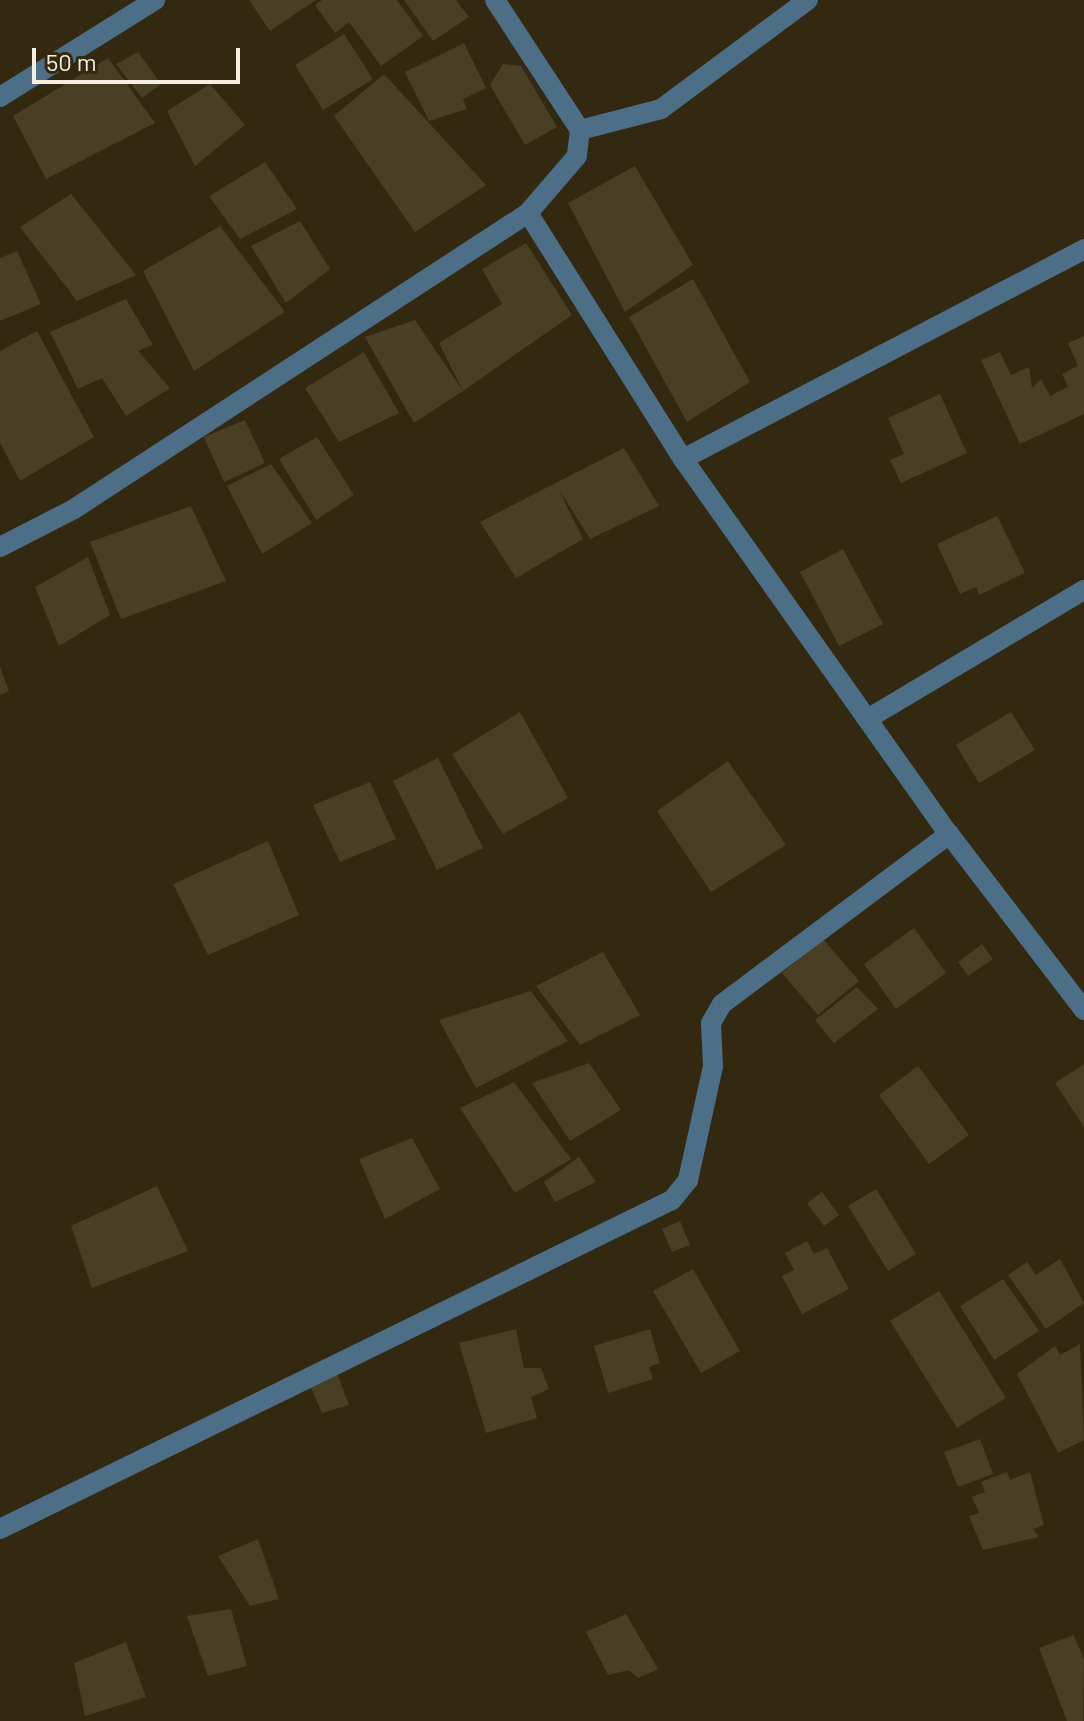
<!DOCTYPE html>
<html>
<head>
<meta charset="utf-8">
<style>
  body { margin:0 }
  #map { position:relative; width:1084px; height:1721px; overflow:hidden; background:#332910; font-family:Barlow,sans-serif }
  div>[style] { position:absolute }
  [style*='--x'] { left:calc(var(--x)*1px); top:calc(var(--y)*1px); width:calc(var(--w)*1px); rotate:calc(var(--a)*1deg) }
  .building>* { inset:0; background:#493f25 }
  .street>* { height:20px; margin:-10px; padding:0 10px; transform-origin:10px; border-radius:10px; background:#4c6e87 }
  span { translate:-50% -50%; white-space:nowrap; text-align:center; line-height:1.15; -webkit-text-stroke:6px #332910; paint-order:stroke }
  .scale { position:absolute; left:32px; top:48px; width:208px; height:36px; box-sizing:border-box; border:4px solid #f5efe0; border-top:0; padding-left:10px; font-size:24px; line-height:28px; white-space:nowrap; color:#f5efe0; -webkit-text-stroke:6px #332910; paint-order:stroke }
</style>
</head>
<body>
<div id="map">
  <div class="building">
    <i style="clip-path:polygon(249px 0,316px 0,270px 31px)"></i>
    <i style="clip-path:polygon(322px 0,397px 0,423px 36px,381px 66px,349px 22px,335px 33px,315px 5px)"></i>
    <i style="clip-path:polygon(404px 0,456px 0,469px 17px,433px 41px)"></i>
    <i style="clip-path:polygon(344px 34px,373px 79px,323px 110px,295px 65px)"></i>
    <i style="clip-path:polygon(464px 43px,486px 88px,463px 99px,467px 109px,429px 121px,405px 72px)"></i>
    <i style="clip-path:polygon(138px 52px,161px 84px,142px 98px,116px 64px)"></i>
    <i style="clip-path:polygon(108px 58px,155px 123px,46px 179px,13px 116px)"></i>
    <i style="clip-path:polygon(503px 64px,521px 66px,557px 127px,525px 145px,490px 85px)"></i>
    <i style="clip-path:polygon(384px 74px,486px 185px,415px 232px,334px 116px)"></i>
    <i style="clip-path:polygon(210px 84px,245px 125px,195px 166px,167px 111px)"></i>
    <i style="clip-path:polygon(265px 162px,297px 209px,240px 239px,209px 196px)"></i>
    <i style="clip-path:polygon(635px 166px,693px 265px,625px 312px,568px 203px)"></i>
    <i style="clip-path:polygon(71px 194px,136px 275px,77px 301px,20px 227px)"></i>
    <i style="clip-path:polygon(300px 221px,330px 269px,286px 303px,251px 246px)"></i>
    <i style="clip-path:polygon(220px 226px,285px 312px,194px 371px,143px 271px)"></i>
    <i style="clip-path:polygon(526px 243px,572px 315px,463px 391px,439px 343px,502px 304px,482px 269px)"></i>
    <i style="clip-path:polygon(17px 251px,41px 304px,0 321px,0 258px)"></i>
    <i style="clip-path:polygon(693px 279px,750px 382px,687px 422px,629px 317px)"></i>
    <i style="clip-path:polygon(126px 299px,153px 345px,138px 351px,170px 388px,126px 416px,102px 378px,78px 389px,50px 332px)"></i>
    <i style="clip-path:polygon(415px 320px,463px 391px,414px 423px,365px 337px)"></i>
    <i style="clip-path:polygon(37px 331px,94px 437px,20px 481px,0 443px,0 351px)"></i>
    <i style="clip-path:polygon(1084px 336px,1084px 414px,1020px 444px,981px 360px,1000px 352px,1011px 375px,1029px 367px,1032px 388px,1041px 379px,1050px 396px,1068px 387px,1062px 374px,1078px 366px,1068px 343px)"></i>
    <i style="clip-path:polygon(364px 352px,399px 413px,339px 442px,305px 388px)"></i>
    <i style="clip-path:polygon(940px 394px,967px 453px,901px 483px,890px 460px,904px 454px,888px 418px)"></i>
    <i style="clip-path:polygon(245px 420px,265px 463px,224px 482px,204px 437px)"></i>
    <i style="clip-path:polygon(317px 437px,354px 495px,316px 520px,279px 459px)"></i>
    <i style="clip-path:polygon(624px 448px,659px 506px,590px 539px,558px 488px,583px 539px,516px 578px,480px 522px)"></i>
    <i style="clip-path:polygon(271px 464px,312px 523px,262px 554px,227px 486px)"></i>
    <i style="clip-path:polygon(191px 506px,226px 581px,121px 619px,90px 542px)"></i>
    <i style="clip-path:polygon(997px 516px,1025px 573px,979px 595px,976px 587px,960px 594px,937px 544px)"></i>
    <i style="clip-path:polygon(843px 549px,883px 624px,839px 646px,800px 572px)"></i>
    <i style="clip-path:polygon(88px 557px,110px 615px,59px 646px,35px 587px)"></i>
    <i style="clip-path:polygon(0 667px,9px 691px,0 695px)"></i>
    <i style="clip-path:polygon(520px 712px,568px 798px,503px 834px,452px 754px)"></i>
    <i style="clip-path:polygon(1011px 712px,1035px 750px,979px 783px,956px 745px)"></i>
    <i style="clip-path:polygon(438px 758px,483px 848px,437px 870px,393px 781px)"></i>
    <i style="clip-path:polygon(728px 761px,786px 845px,711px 892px,657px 811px)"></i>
    <i style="clip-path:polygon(370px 782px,396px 839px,340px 862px,313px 805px)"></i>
    <i style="clip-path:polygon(268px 841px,299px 915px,208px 955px,173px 884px)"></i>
    <i style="clip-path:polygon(914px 928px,946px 973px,896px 1009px,864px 964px)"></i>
    <i style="clip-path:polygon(823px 939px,859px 981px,818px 1015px,782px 973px)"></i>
    <i style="clip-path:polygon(982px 944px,993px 959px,968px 976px,958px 962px)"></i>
    <i style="clip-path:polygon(603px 952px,640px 1015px,580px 1045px,536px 986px)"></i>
    <i style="clip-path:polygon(857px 987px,878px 1009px,834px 1043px,815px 1020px)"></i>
    <i style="clip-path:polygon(531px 991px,568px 1041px,476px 1088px,439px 1020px)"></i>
    <i style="clip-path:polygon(589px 1063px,621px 1110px,570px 1141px,532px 1083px)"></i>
    <i style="clip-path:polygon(1084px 1064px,1084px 1127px,1055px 1083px)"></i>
    <i style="clip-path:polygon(918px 1066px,969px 1135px,929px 1164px,879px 1095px)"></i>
    <i style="clip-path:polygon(514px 1082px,571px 1159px,515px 1193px,460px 1108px)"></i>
    <i style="clip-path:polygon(412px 1138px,440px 1189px,385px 1219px,359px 1159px)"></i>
    <i style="clip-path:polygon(579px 1157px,596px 1182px,555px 1202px,544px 1182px)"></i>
    <i style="clip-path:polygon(157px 1186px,188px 1251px,92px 1288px,71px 1226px)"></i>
    <i style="clip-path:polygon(876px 1189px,916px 1254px,888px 1271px,848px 1206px)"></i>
    <i style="clip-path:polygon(822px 1192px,839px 1215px,824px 1226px,807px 1203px)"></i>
    <i style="clip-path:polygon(680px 1221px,690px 1245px,672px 1252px,662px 1229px)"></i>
    <i style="clip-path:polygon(807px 1241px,814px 1254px,827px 1248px,849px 1289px,802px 1314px,782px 1276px,794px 1270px,785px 1253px)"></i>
    <i style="clip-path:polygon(1060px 1259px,1084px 1303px,1046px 1329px,1008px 1275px,1027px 1262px,1036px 1275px)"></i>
    <i style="clip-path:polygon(693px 1269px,740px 1351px,701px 1373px,653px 1291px)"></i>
    <i style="clip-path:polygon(1003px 1279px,1039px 1331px,994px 1360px,960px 1306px)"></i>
    <i style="clip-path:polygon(939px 1291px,1006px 1398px,957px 1428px,890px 1321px)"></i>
    <i style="clip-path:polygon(516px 1329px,524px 1368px,541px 1368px,549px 1389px,531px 1397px,537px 1418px,486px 1433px,459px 1343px)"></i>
    <i style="clip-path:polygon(650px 1329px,660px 1363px,649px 1367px,653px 1379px,608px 1393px,594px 1346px)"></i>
    <i style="clip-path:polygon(1080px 1344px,1084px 1440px,1058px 1453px,1017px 1374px,1055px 1346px,1060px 1355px)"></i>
    <i style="clip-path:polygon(335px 1368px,349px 1405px,322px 1413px,308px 1381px)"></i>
    <i style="clip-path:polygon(980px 1439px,993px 1474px,958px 1487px,944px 1452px)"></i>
    <i style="clip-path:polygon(1007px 1472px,1010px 1480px,1030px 1472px,1044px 1525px,1033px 1529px,1039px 1537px,983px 1550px,969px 1516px,979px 1513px,972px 1497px,985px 1492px,981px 1482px)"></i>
    <i style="clip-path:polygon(258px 1539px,279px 1599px,250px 1606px,218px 1556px)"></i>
    <i style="clip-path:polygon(231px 1609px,247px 1666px,208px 1676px,187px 1616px)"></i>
    <i style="clip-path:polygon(626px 1614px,658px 1669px,638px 1678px,629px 1670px,608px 1675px,586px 1632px)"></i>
    <i style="clip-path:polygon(1074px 1635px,1084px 1660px,1083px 1721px,1067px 1721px,1039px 1648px)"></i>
    <i style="clip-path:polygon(126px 1642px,146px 1697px,85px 1716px,74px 1663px)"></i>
  </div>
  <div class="street">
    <i style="--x:495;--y:0;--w:155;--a:56.8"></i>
    <i style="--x:580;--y:130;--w:26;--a:97"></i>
    <i style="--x:577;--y:156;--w:75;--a:130.7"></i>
    <i style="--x:528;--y:213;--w:291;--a:57.8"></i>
    <i style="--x:683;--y:459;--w:460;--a:54.7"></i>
    <i style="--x:949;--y:834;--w:222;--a:52.5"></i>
    <i style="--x:0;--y:97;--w:183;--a:-32"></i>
    <i style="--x:580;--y:130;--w:84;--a:-14.5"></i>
    <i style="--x:661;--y:109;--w:183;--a:-36.6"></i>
    <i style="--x:683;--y:459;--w:453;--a:-27.6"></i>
    <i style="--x:0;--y:547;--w:83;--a:-27.2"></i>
    <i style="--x:74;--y:509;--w:542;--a:-33.1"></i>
    <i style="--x:869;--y:718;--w:250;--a:-30.8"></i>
    <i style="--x:0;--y:1529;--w:748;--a:-26.09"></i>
    <i style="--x:672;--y:1200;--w:26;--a:-51"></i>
    <i style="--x:688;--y:1180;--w:117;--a:-77.6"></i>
    <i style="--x:713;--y:1066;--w:43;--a:-92.7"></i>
    <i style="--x:711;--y:1023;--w:22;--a:-60"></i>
    <i style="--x:722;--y:1004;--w:284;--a:-36.8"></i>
  </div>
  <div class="scale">50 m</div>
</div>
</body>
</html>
